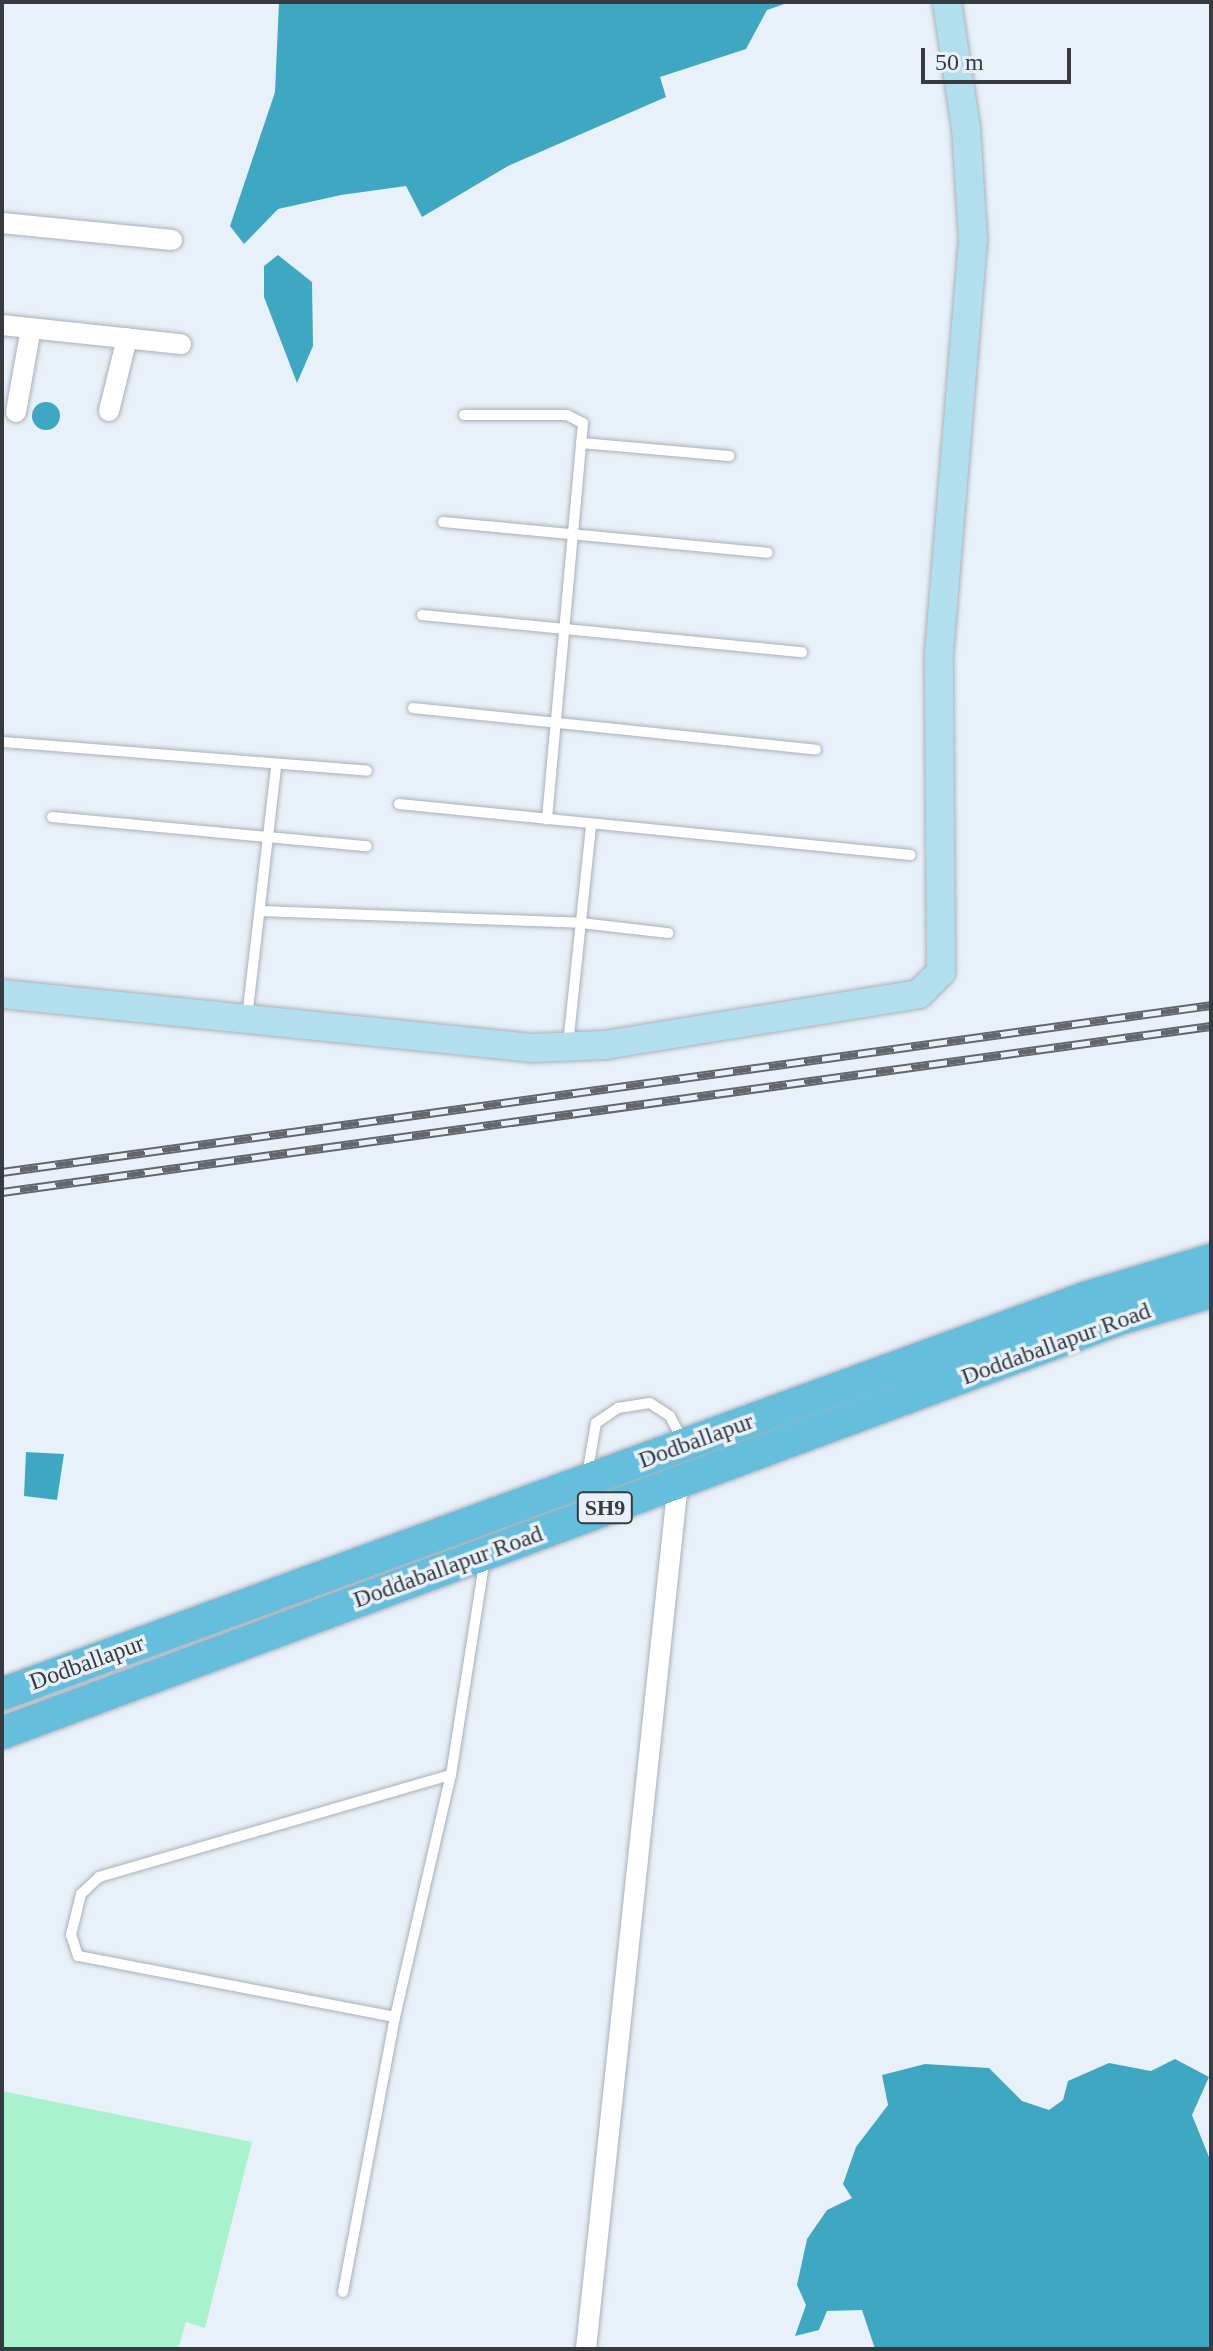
<!DOCTYPE html>
<html>
<head>
<meta charset="utf-8">
<style>
  body { margin:0 }
  #map { position:relative; width:1213px; height:2351px; overflow:hidden; background:#e8f0f9; font-family:"Times New Roman",serif }
  div>[style] { position:absolute }
  [style*='--x'] { left:calc(var(--x)*1px); top:calc(var(--y)*1px); width:calc(var(--w)*1px); rotate:calc(var(--a)*1deg) }
  .green>* { inset:0; background:#a8f3ce }
  .water>* { inset:0; background:#3ea8c2 }
  .round { border-radius:50% }
  .roads { filter:drop-shadow(0 0 2px #a9b0b9) drop-shadow(0 0 2px #a9b0b9) }
  .lane>* { height:10px; margin:-5px; padding:0 5px; transform-origin:5px; border-radius:5px; background:#fff }
  .street>* { height:20px; margin:-10px; padding:0 10px; transform-origin:10px; border-radius:10px; background:#fff }
  .secondary>* { height:28px; margin:-14px; padding:0 14px; transform-origin:14px; border-radius:14px; background:#b2dfee }
  .primary>* { height:32px; margin:-16px; padding:0 16px; transform-origin:16px; border-radius:16px; background:#66bedd }
  .rail>* { height:9px; margin-top:-4.5px; transform-origin:0; background:repeating-linear-gradient(90deg,#e8f0f9 0 18px,#63676c 0 36px); box-sizing:border-box; border-block:2px solid #63676c }
  span { translate:-50% -50%; white-space:nowrap; text-align:center; line-height:1.15; -webkit-text-stroke:7px #e8f0f9; paint-order:stroke }
  .shield-label span { padding:2px 6px; background:#e8f0f9; border:2px solid; border-radius:6px; -webkit-text-stroke-width:0 }
  .shield-label { font-size:22px; color:#373a3e; font-weight:700 }
  .street-label { font-size:24px; color:#373a3e }
  .frame { position:absolute; inset:0; border:4px solid #373a3e; pointer-events:none }
  .scale { position:absolute; left:921px; top:48px; width:150px; height:36px; box-sizing:border-box; border:4px solid #373a3e; border-top:0; padding-left:10px; font-size:24px; line-height:28px; white-space:nowrap; color:#373a3e; -webkit-text-stroke:6px #e8f0f9; paint-order:stroke }
</style>
</head>
<body>
<div id="map">
  <div class="green">
    <i style="clip-path:polygon(2px 2091px,252px 2142px,205px 2328px,186px 2322px,178px 2349px,2px 2349px)"></i>
  </div>
  <div class="water">
    <i style="clip-path:polygon(279px 2px,790px 2px,767px 10px,746px 49px,660px 77px,666px 97px,508px 166px,422px 217px,406px 186px,341px 195px,278px 209px,244px 244px,230px 226px,275px 92px)"></i>
    <i style="clip-path:polygon(278px 255px,312px 282px,313px 346px,297px 383px,264px 297px,264px 266px)"></i>
    <i class="round" style="left:32px;top:402px;width:28px;height:28px"></i>
    <i style="clip-path:polygon(26px 1452px,64px 1454px,57px 1500px,24px 1496px)"></i>
    <i style="clip-path:polygon(1175px 2059px,1209px 2077px,1192px 2115px,1211px 2162px,1211px 2349px,875px 2349px,862px 2310px,827px 2311px,819px 2330px,795px 2336px,806px 2305px,797px 2285px,807px 2239px,827px 2210px,852px 2198px,843px 2184px,856px 2147px,888px 2105px,882px 2075px,925px 2064px,989px 2068px,1022px 2101px,1049px 2110px,1063px 2100px,1068px 2081px,1109px 2063px,1151px 2071px)"></i>
  </div>
  <div class="roads">
    <div class="lane">
      <i style="--x:464;--y:415;--w:103;--a:0"></i>
      <i style="--x:567;--y:415;--w:18;--a:27"></i>
      <i style="--x:583;--y:423;--w:398;--a:95.2"></i>
      <i style="--x:581;--y:443;--w:149;--a:5"></i>
      <i style="--x:443;--y:522;--w:326;--a:5.4"></i>
      <i style="--x:422;--y:615;--w:382;--a:5.6"></i>
      <i style="--x:413;--y:708;--w:405;--a:5.9"></i>
      <i style="--x:2;--y:742;--w:366;--a:4.5"></i>
      <i style="--x:399;--y:804;--w:514;--a:5.7"></i>
      <i style="--x:52;--y:817;--w:316;--a:5.3"></i>
      <i style="--x:260;--y:911;--w:321;--a:2.1"></i>
      <i style="--x:581;--y:923;--w:88;--a:6.6"></i>
      <i style="--x:247;--y:1018;--w:254;--a:-83.4"></i>
      <i style="--x:568;--y:1045;--w:221;--a:-84"></i>
      <i style="--x:587;--y:1475;--w:53;--a:-80.2"></i>
      <i style="--x:596;--y:1423;--w:27;--a:-34"></i>
      <i style="--x:618;--y:1408;--w:32;--a:-9"></i>
      <i style="--x:650;--y:1403;--w:24;--a:33"></i>
      <i style="--x:670;--y:1416;--w:28;--a:63"></i>
      <i style="--x:395;--y:2017;--w:323;--a:-169.1"></i>
      <i style="--x:78;--y:1956;--w:22;--a:-108"></i>
      <i style="--x:71;--y:1935;--w:42;--a:-76.3"></i>
      <i style="--x:81;--y:1894;--w:25;--a:-43"></i>
      <i style="--x:99;--y:1877;--w:366;--a:-16.2"></i>
      <i style="--x:343;--y:2292;--w:280;--a:-79.3"></i>
      <i style="--x:395;--y:2017;--w:248;--a:-77"></i>
      <i style="--x:451;--y:1775;--w:220;--a:-81.1"></i>
    </div>
    <div class="street">
      <i style="--x:2;--y:223;--w:171;--a:5.7"></i>
      <i style="--x:2;--y:325;--w:180;--a:6.1"></i>
      <i style="--x:109;--y:411;--w:75;--a:-76.1"></i>
      <i style="--x:16;--y:412;--w:85;--a:-79.9"></i>
      <i style="--x:586;--y:2349;--w:872;--a:-83.94"></i>
    </div>
    <div class="secondary">
      <i style="--x:2;--y:994;--w:534;--a:5.81"></i>
      <i style="--x:533;--y:1048;--w:72;--a:-2.4"></i>
      <i style="--x:605;--y:1045;--w:318;--a:-9.2"></i>
      <i style="--x:919;--y:994;--w:31;--a:-45"></i>
      <i style="--x:941;--y:972;--w:319;--a:-90.4"></i>
      <i style="--x:939;--y:653;--w:415;--a:-85.3"></i>
      <i style="--x:973;--y:239;--w:111;--a:-93.6"></i>
      <i style="--x:966;--y:128;--w:127;--a:-98.6"></i>
    </div>
    <div class="primary">
      <i style="--x:2;--y:1694;--w:1153;--a:-20.08"></i>
      <i style="--x:1085;--y:1298;--w:132;--a:-16.8"></i>
      <i style="--x:2;--y:1733;--w:1191;--a:-20.34"></i>
      <i style="--x:1119;--y:1319;--w:96;--a:-16.4"></i>
    </div>
  </div>
  <div class="rail">
    <i style="--x:2;--y:1172;--w:1220;--a:-7.86"></i>
    <i style="--x:2;--y:1192;--w:1220;--a:-7.82"></i>
  </div>
  <div class="shield-label">
    <span style="left:605px;top:1508px">SH9</span>
  </div>
  <div class="street-label">
    <span style="left:1056px;top:1344px;rotate:-20deg">Doddaballapur Road</span>
    <span style="left:696px;top:1441px;rotate:-20deg">Dodballapur</span>
    <span style="left:448px;top:1567px;rotate:-20deg">Doddaballapur Road</span>
    <span style="left:87px;top:1663px;rotate:-20deg">Dodballapur</span>
  </div>
  <div class="frame"></div>
  <div class="scale">50 m</div>
</div>
</body>
</html>
